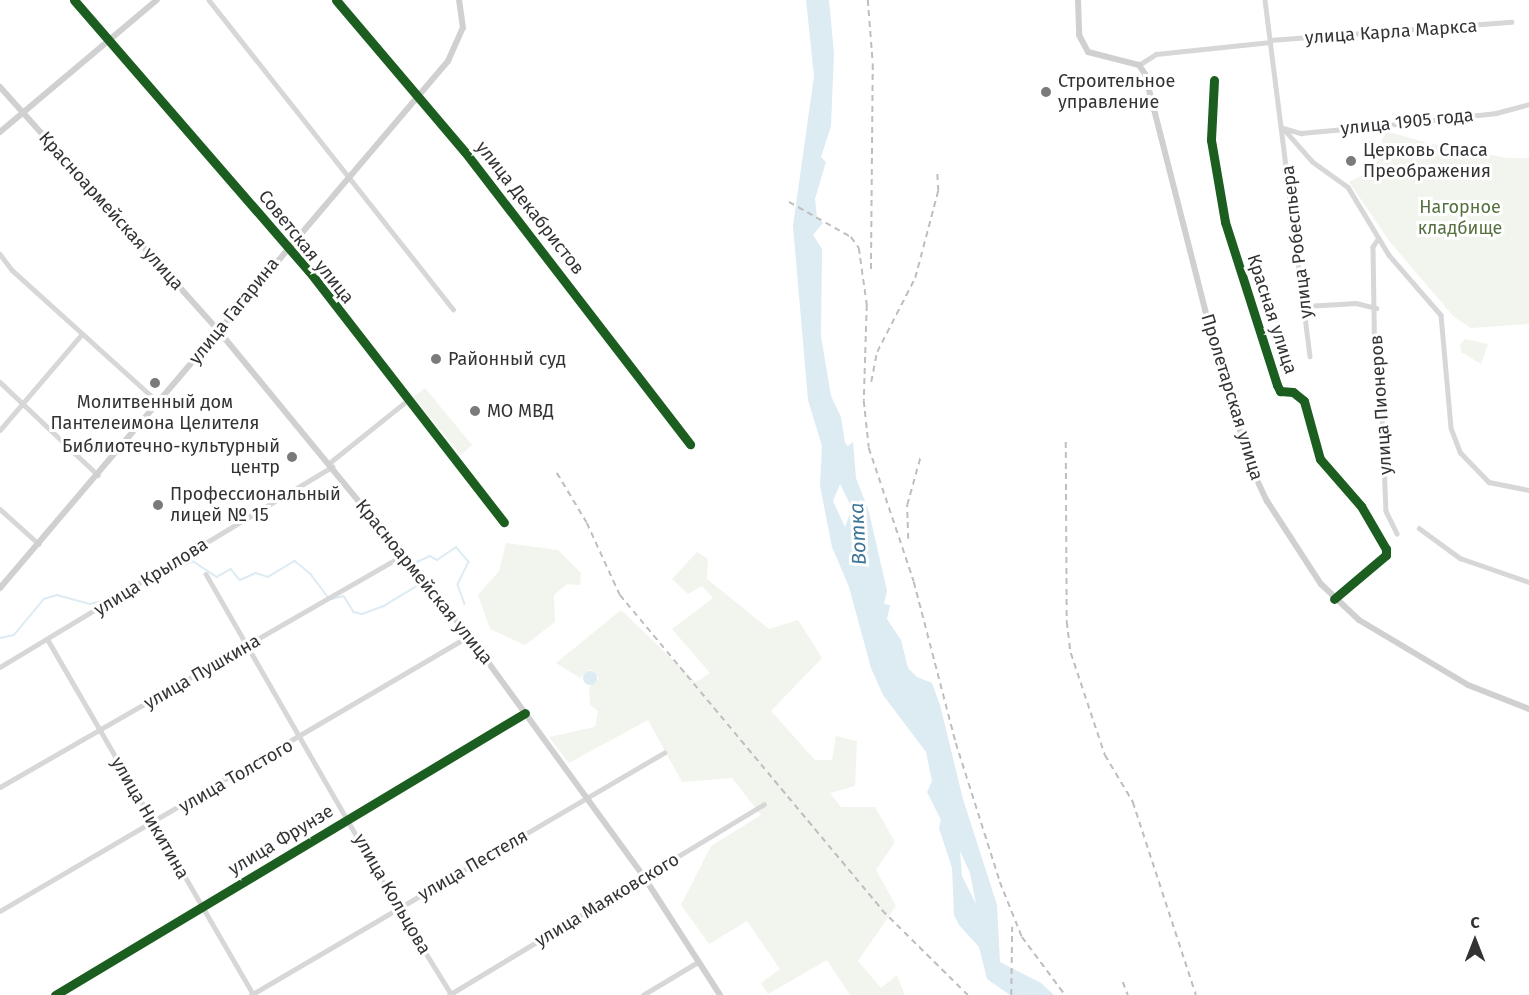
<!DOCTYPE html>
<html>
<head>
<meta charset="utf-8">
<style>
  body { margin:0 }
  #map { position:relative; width:1529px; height:995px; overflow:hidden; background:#fff; font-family:"Fira Sans",sans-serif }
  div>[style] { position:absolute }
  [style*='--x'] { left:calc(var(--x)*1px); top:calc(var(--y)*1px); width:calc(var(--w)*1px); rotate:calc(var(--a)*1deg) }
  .green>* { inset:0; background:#f1f5ed }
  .water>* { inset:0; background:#ddebf3 }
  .round { border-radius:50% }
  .stream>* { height:1.5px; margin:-0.75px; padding:0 0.75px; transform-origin:0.75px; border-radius:0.75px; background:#ddebf3 }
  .street>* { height:4.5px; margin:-2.25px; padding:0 2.25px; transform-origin:2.25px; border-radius:2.25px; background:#d7d7d7 }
  .secondary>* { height:6px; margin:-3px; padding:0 3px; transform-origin:3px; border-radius:3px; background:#d0d0d0 }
  .rail>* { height:1.5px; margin-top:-0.75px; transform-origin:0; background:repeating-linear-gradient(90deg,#bebebe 0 6px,transparent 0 10.5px) }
  .cycleway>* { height:9px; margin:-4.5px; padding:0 4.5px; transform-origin:4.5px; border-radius:4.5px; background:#1b5e20 }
  .dots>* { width:16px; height:16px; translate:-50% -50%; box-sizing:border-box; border:3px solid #fff; border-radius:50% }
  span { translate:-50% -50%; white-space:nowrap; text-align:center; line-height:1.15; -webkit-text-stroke:6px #fff; paint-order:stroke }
  .street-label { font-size:18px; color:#333 }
  .poi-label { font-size:18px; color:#333 }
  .left { translate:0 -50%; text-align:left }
  .right { translate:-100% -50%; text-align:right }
  .park-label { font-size:18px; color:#56703f }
  .water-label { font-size:20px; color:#3f7597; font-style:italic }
  .north { position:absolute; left:1445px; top:911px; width:60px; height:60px; -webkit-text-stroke:4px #fff; paint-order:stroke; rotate:0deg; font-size:16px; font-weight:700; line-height:24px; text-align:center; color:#333 }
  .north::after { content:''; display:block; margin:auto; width:21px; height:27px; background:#333; clip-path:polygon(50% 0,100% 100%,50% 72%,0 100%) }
</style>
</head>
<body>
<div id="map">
  <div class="green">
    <i style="clip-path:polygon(1386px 131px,1428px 143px,1507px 158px,1529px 158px,1529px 324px,1471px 328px,1454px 317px,1390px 242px,1349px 182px,1369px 172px)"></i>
    <i style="clip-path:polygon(1465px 339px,1488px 344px,1481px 364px,1461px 352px,1460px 345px)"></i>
    <i style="clip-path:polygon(425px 388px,472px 445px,461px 455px,413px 397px)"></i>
    <i style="clip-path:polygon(506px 543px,558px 550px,581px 573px,580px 585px,567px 584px,554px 595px,555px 622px,525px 645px,490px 629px,478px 595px,499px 571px)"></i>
    <i style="clip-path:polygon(697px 552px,708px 559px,707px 579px,769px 629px,798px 620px,822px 658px,771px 711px,815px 760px,832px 760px,836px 736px,857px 741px,855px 786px,830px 793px,841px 807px,875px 807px,895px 842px,876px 870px,896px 906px,858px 961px,881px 988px,897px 975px,905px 995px,850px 995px,827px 960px,768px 994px,761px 983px,780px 969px,747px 921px,709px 944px,681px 905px,711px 846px,761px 815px,732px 778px,682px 782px,648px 720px,569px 763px,549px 737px,595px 727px,598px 711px,590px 705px,589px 687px,599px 678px,590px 669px,580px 678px,556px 663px,621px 610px,696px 682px,710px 673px,672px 629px,713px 598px,702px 586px,688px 594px,672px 579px)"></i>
  </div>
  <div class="water">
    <i style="clip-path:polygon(evenodd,806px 0,829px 0,834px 53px,831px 126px,821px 157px,826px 162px,815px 199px,817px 217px,823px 223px,813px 235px,822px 249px,821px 336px,831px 396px,841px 417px,845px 443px,848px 446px,853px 442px,856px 478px,869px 512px,887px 591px,884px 604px,890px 605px,887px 619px,901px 640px,908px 668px,917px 677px,932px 683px,940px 705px,963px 799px,997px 905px,1000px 962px,1041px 983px,1054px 995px,1010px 995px,987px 979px,979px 947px,959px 925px,954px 915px,952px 868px,939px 828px,941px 820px,927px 792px,932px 781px,926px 752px,883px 695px,871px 668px,849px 587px,832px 547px,820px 486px,822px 446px,808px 400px,793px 226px,814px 76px,806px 0,840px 484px,852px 508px,845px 527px,833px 501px,840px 484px,806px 0,960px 851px,970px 873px,976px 904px,962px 876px,960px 851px)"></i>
    <i class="round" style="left:583px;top:671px;width:14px;height:14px"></i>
  </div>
  <div class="stream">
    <i style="--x:418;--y:569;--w:7;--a:-98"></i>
    <i style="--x:417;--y:562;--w:14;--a:-25"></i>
    <i style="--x:430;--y:556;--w:8;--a:30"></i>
    <i style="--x:437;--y:560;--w:23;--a:-34"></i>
    <i style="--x:456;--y:547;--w:20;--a:49"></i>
    <i style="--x:469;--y:562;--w:25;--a:116"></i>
    <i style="--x:458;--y:585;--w:20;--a:70"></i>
    <i style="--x:156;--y:575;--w:8;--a:7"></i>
    <i style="--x:164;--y:576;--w:33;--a:-27"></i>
    <i style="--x:193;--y:561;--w:29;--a:34"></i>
    <i style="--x:217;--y:577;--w:16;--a:-30"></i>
    <i style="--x:231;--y:569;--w:14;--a:51"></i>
    <i style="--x:240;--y:580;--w:17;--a:-24"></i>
    <i style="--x:256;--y:573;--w:13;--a:18"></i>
    <i style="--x:268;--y:577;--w:31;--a:-31"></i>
    <i style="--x:295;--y:561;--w:19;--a:39"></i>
    <i style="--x:310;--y:573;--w:30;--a:53"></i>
    <i style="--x:332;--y:599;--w:12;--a:-14"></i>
    <i style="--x:344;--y:596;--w:19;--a:58"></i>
    <i style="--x:354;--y:612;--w:8;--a:14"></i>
    <i style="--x:362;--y:614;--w:23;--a:-20"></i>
    <i style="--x:384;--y:606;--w:42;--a:-31.4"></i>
    <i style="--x:420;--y:584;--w:4;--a:-104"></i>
    <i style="--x:0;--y:638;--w:14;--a:-12"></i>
    <i style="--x:14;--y:635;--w:47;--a:-50.2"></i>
    <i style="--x:44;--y:599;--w:14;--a:-17"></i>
    <i style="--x:57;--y:595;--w:34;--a:15"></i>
    <i style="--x:90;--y:604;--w:21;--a:-14"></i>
  </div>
  <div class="street">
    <i style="--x:74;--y:0;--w:359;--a:49.1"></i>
    <i style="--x:309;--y:271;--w:318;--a:52.2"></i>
    <i style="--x:209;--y:0;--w:394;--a:51.7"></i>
    <i style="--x:336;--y:0;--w:199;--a:49.7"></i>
    <i style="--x:465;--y:152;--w:369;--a:52.4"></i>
    <i style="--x:1265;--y:0;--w:359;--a:82.8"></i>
    <i style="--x:1270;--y:40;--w:242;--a:-4.3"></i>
    <i style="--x:1139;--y:65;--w:20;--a:-33"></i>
    <i style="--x:1156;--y:54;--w:115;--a:-6"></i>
    <i style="--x:1214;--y:80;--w:60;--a:92.9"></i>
    <i style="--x:1211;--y:140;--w:83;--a:80.3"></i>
    <i style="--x:1225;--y:222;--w:171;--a:72.3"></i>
    <i style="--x:1277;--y:385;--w:7;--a:63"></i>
    <i style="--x:1280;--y:391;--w:13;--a:4"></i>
    <i style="--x:1293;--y:392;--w:14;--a:39"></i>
    <i style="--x:1304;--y:401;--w:60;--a:74.6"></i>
    <i style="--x:1320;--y:459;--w:62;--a:48.9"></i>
    <i style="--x:1361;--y:506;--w:50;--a:59.8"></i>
    <i style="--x:1386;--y:549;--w:6;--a:90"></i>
    <i style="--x:1386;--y:555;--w:68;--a:139.8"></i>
    <i style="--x:1283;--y:128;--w:45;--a:48.6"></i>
    <i style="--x:1313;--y:162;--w:43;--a:35.5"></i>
    <i style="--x:1348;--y:187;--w:79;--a:58.9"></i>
    <i style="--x:1389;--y:255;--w:79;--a:49.1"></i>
    <i style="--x:1441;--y:315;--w:113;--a:84.9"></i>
    <i style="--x:1451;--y:428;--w:26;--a:69"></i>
    <i style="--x:1460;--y:452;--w:42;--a:46"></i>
    <i style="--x:1489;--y:482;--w:41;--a:11.3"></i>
    <i style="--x:1283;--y:128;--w:19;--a:16"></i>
    <i style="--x:1301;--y:133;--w:87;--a:-5.3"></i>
    <i style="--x:1388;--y:125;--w:109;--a:-6.3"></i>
    <i style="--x:1496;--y:113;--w:34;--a:-15"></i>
    <i style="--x:1379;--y:238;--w:11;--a:124"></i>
    <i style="--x:1373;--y:247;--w:121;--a:89.1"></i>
    <i style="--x:1375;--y:368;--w:49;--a:81.7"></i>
    <i style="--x:1382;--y:416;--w:95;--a:87.6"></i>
    <i style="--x:1386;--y:511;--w:25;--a:64"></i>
    <i style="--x:0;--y:254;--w:20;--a:53"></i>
    <i style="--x:12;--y:270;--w:198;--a:42.1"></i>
    <i style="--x:1305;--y:306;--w:51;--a:-3.4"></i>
    <i style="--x:1356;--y:303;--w:21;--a:14"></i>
    <i style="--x:0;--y:382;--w:135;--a:43.5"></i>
    <i style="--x:0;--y:430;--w:126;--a:-49.5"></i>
    <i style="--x:328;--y:464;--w:102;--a:-38.7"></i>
    <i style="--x:0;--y:509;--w:52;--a:41.9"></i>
    <i style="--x:1419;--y:528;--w:51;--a:36.2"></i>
    <i style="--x:1460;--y:558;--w:73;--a:19.2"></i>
    <i style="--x:206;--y:574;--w:385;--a:60.1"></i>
    <i style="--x:398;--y:908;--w:102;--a:58.2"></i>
    <i style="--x:48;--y:640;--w:410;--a:59.9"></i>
    <i style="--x:0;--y:667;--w:388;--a:-31.1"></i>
    <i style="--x:0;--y:787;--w:465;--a:-29.9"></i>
    <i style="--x:0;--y:911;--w:544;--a:-30.39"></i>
    <i style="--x:55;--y:995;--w:548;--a:-30.96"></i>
    <i style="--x:251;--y:995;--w:479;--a:-30.4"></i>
    <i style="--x:449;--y:995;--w:368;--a:-31.2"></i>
    <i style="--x:643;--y:995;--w:64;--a:-31"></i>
  </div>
  <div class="secondary">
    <i style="--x:1078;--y:0;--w:35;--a:88"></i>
    <i style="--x:1079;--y:35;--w:19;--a:62"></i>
    <i style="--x:1088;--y:52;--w:53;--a:14.3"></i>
    <i style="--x:1139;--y:65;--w:11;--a:56"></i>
    <i style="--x:1145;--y:74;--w:244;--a:75.7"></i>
    <i style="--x:1205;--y:310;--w:161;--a:73.8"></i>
    <i style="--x:1250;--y:465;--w:40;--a:65"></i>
    <i style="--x:1267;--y:501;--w:99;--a:57"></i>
    <i style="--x:1321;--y:584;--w:52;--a:43.5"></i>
    <i style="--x:1359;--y:620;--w:127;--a:30.8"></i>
    <i style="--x:1468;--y:685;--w:66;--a:21.5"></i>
    <i style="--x:0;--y:87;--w:326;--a:48.1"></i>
    <i style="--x:218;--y:330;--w:396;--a:50.6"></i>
    <i style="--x:469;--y:636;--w:298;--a:54"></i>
    <i style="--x:644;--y:877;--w:140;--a:57.2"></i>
    <i style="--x:0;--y:132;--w:205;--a:-40.1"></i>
    <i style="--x:0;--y:588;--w:692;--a:-49.63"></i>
    <i style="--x:448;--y:61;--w:36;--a:-66"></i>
    <i style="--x:463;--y:28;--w:28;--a:-98"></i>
  </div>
  <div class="rail">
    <i style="--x:868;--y:0;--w:64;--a:85.5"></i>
    <i style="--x:873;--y:64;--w:210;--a:90.5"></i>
    <i style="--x:789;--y:202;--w:71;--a:29.4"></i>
    <i style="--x:851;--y:237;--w:14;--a:54"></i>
    <i style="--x:859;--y:248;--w:58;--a:82"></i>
    <i style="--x:867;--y:305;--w:96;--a:91.8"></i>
    <i style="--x:864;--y:401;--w:47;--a:83.9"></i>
    <i style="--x:869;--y:448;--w:141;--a:71.4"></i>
    <i style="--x:914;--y:582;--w:166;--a:75.4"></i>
    <i style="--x:956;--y:743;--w:146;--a:72.4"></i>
    <i style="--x:1000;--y:882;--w:59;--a:68.2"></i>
    <i style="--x:1022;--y:937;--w:72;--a:53.4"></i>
    <i style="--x:871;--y:382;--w:31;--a:-79"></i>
    <i style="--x:877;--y:352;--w:83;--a:-62.8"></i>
    <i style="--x:915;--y:278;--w:90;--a:-75.2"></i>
    <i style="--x:938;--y:191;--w:20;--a:-93"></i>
    <i style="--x:1066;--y:442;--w:180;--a:89.7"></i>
    <i style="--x:1067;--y:622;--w:31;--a:83"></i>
    <i style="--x:1071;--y:653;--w:108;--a:71.6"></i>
    <i style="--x:1105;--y:755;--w:55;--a:59.2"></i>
    <i style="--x:1133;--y:802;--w:203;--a:71.9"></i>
    <i style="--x:557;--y:473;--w:58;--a:59"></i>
    <i style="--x:587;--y:523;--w:79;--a:65.4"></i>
    <i style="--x:620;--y:595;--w:410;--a:50.2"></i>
    <i style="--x:882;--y:910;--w:121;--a:44.7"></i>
    <i style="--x:908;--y:539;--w:34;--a:-92"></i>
    <i style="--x:907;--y:505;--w:52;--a:-74.4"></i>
    <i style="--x:1123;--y:982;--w:14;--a:69"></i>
    <i style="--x:1011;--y:995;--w:68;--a:-89.2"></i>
  </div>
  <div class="cycleway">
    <i style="--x:74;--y:0;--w:359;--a:49.1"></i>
    <i style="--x:309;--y:271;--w:318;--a:52.2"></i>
    <i style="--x:336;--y:0;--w:199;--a:49.7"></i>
    <i style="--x:465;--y:152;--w:369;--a:52.4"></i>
    <i style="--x:1214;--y:80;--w:60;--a:92.9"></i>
    <i style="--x:1211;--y:140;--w:83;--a:80.3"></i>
    <i style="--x:1225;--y:222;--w:171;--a:72.3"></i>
    <i style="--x:1277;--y:385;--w:7;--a:63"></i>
    <i style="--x:1280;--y:391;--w:13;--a:4"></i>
    <i style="--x:1293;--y:392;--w:14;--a:39"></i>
    <i style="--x:1304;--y:401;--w:60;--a:74.6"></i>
    <i style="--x:1320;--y:459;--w:62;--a:48.9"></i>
    <i style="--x:1361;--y:506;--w:50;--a:59.8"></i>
    <i style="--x:1386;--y:549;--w:6;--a:90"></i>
    <i style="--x:1386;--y:555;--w:68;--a:139.8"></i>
    <i style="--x:55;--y:995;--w:548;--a:-30.96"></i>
  </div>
  <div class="dots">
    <i style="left:1046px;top:92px;background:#7a7a7a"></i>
    <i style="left:1351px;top:161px;background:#7a7a7a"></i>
    <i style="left:436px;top:359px;background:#7a7a7a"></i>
    <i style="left:155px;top:383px;background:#7a7a7a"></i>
    <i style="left:475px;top:411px;background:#7a7a7a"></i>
    <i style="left:292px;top:457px;background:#7a7a7a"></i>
    <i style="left:158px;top:505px;background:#7a7a7a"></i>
  </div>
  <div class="street-label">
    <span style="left:1391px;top:32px;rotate:-4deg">улица Карла Маркса</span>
    <span style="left:1407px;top:122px;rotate:-6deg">улица 1905 года</span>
    <span style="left:530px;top:208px;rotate:52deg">улица Декабристов</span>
    <span style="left:111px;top:211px;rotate:48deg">Красноармейская улица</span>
    <span style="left:1297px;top:242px;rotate:-97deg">улица Робеспьера</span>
    <span style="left:306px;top:247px;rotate:51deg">Советская улица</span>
    <span style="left:234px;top:311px;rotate:-51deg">улица Гагарина</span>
    <span style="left:1272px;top:314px;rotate:72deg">Красная улица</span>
    <span style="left:1232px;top:397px;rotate:73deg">Пролетарская улица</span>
    <span style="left:1381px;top:405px;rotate:-94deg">улица Пионеров</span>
    <span style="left:151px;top:577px;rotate:-32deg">улица Крылова</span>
    <span style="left:424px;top:582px;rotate:51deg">Красноармейская улица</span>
    <span style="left:202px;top:672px;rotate:-30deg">улица Пушкина</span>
    <span style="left:236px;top:776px;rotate:-30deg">улица Толстого</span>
    <span style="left:150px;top:818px;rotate:60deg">улица Никитина</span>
    <span style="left:281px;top:840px;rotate:-31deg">улица Фрунзе</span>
    <span style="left:473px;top:865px;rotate:-30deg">улица Пестеля</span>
    <span style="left:392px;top:894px;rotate:60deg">улица Кольцова</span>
    <span style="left:607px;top:900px;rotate:-31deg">улица Маяковского</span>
  </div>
  <div class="poi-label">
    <span class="left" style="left:1058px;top:92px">Строительное<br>управление</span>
    <span class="left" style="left:1363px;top:161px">Церковь Спаса<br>Преображения</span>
    <span class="left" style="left:448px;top:359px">Районный суд</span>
    <span style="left:155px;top:413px">Молитвенный дом<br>Пантелеимона Целителя</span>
    <span class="left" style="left:487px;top:411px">МО МВД</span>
    <span class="right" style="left:280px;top:457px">Библиотечно-культурный<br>центр</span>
    <span class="left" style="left:170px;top:505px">Профессиональный<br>лицей № 15</span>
  </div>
  <div class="park-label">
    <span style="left:1460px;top:218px">Нагорное<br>кладбище</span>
  </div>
  <div class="water-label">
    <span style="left:858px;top:534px;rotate:-93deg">Вотка</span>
  </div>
  <div class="north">С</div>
</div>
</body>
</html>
